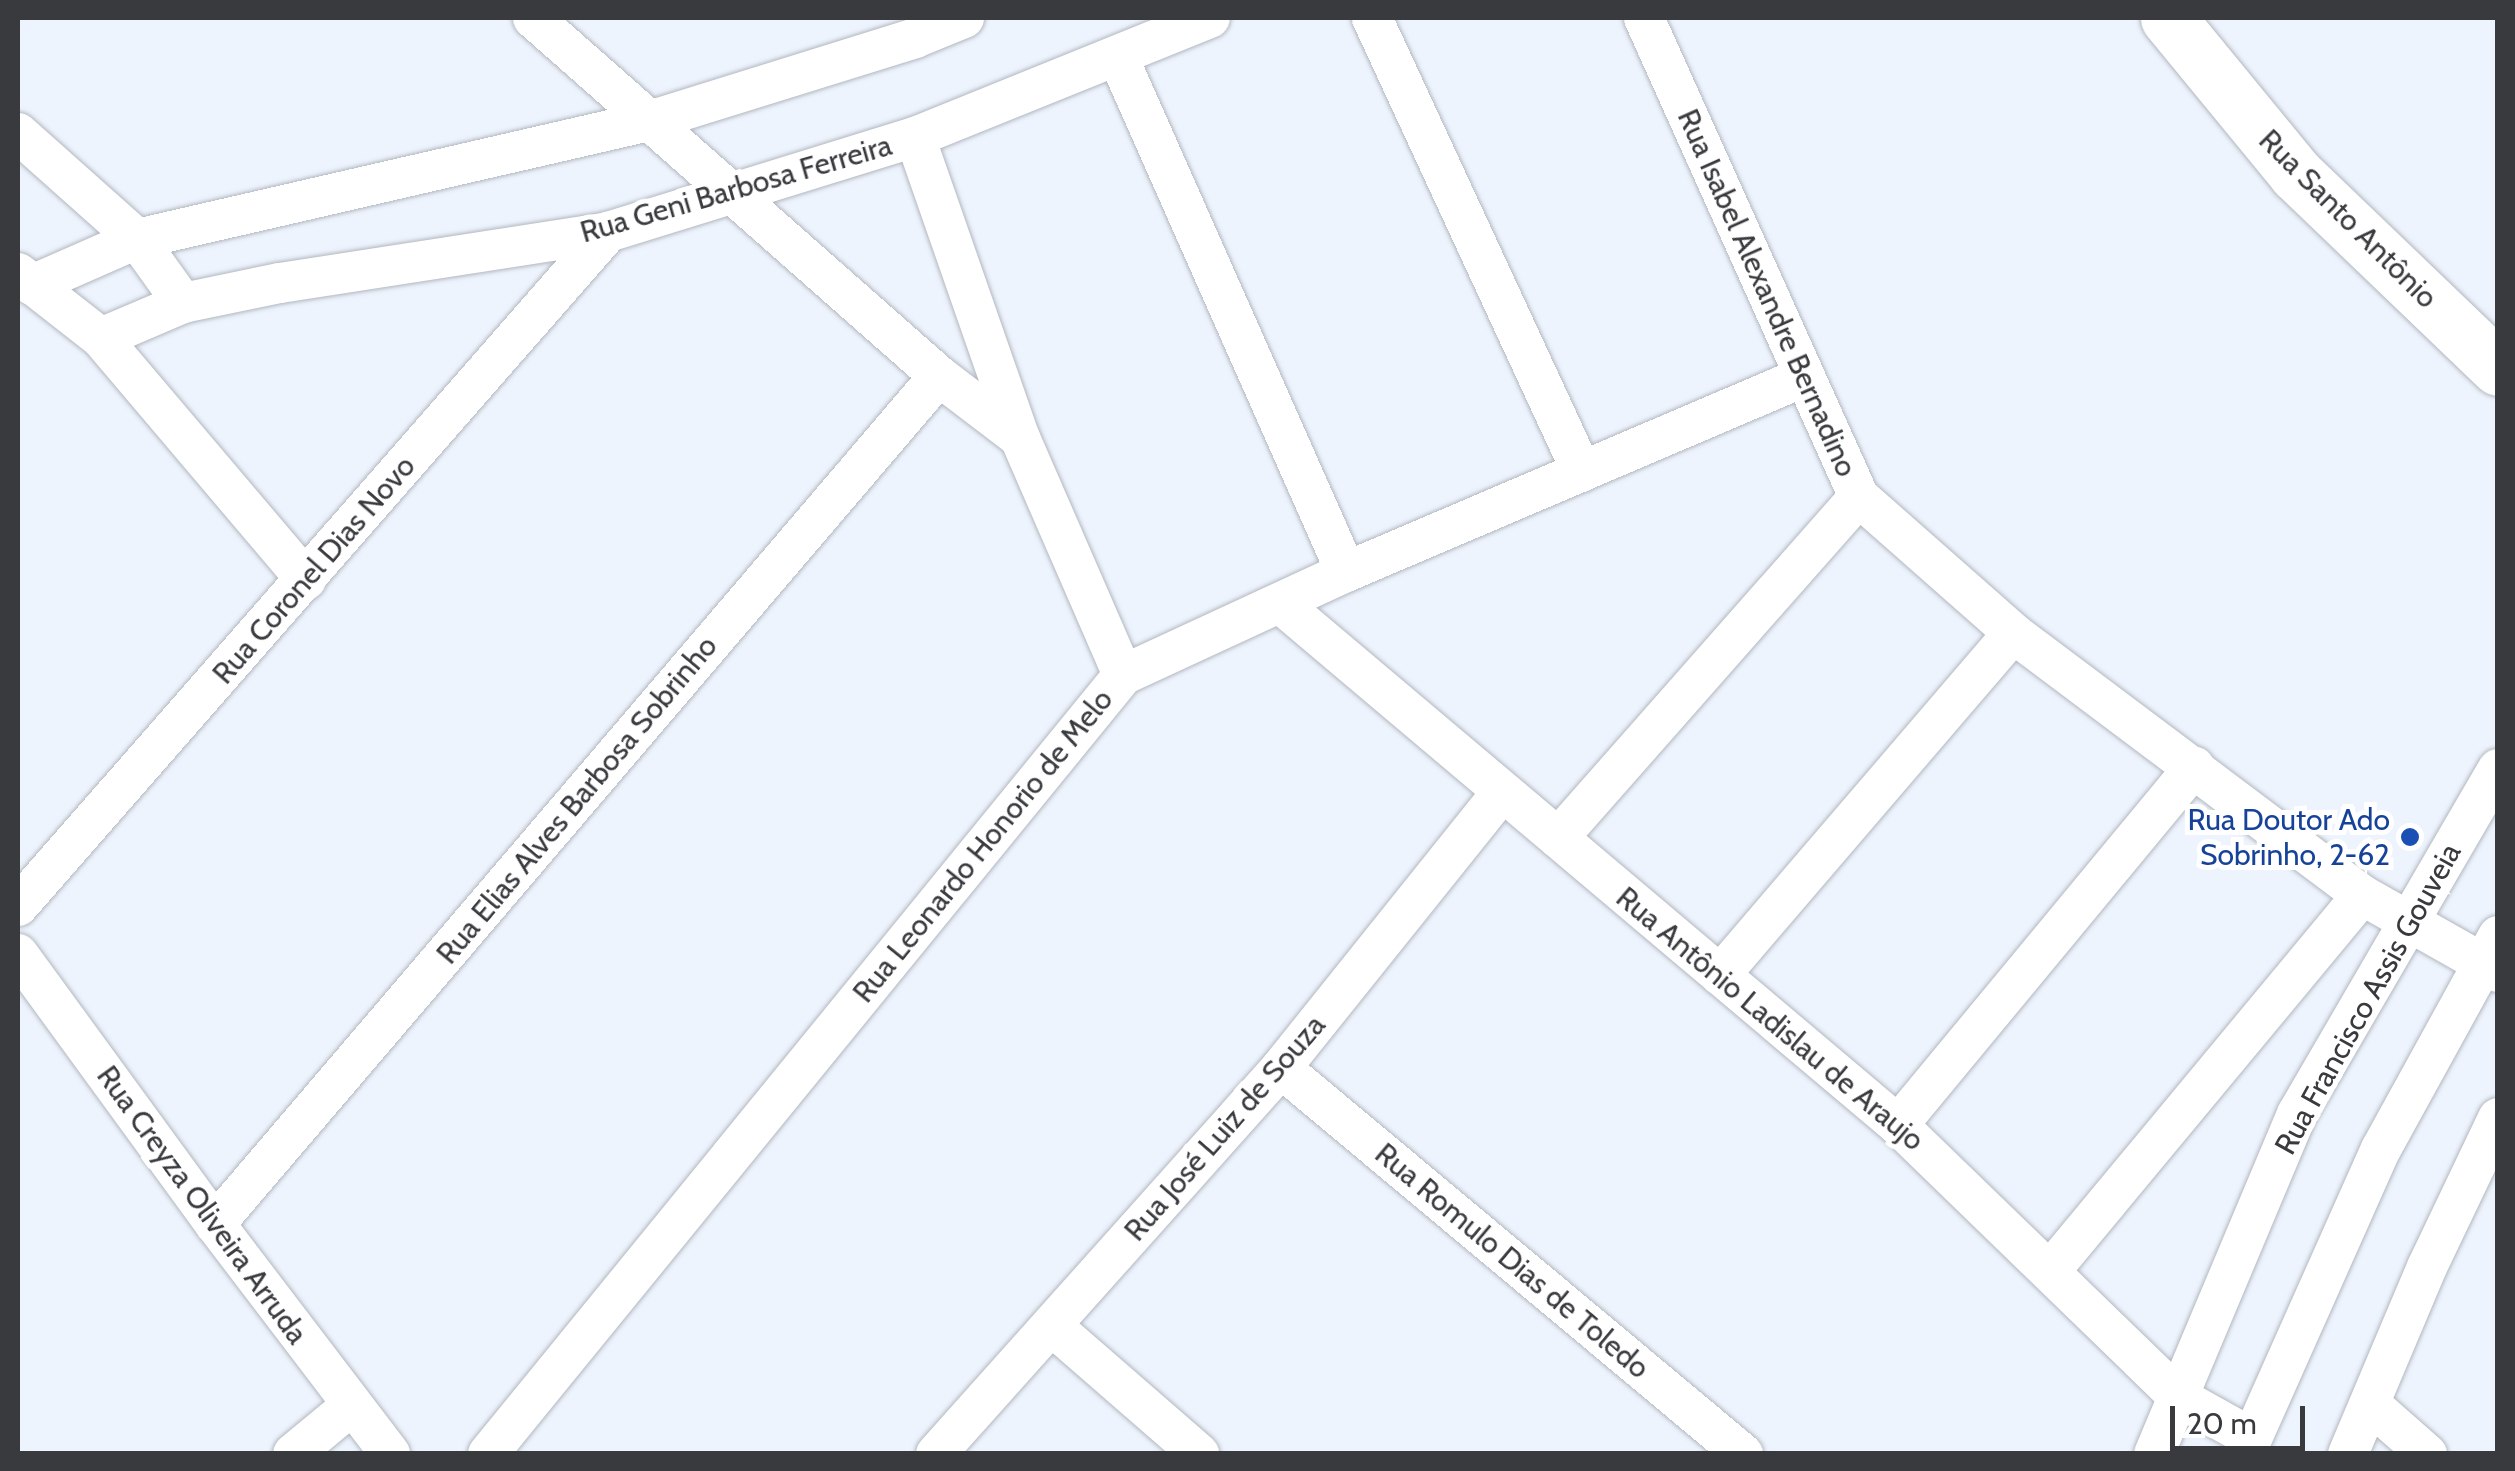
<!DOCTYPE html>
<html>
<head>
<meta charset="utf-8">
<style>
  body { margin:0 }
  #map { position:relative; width:2515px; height:1471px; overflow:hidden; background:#eef4fd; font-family:Cabin,sans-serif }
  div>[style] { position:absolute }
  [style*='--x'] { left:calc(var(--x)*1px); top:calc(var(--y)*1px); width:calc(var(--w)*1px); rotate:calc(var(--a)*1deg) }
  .roads { filter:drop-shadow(0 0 2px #b2b7c0) drop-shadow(0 0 2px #b2b7c0) }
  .minor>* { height:40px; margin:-20px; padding:0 20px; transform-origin:20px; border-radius:20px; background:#fff }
  .secondary>* { height:55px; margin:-27.5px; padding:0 27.5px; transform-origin:27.5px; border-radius:27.5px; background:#fff }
  .dots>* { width:28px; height:28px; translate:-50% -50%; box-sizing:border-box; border:5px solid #fff; border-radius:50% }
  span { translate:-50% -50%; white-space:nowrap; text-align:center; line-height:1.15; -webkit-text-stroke:10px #fff; paint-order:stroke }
  .street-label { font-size:30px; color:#383a3d }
  .transit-label { font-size:30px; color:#164399 }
  .right { translate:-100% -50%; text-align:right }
  .frame { position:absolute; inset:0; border:20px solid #383a3d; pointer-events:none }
  .scale { position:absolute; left:2170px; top:1406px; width:135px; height:45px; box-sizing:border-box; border:5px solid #383a3d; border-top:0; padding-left:12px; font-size:30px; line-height:35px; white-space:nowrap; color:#383a3d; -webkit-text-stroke:8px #fff; paint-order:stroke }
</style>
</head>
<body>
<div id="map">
  <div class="roads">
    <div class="minor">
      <i style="--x:533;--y:18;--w:541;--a:41.4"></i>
      <i style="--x:939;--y:376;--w:102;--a:37.4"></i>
      <i style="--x:1372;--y:18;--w:500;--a:65.18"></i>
      <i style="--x:1644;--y:18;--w:525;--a:65.83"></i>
      <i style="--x:1859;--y:497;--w:205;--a:41.4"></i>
      <i style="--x:2013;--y:633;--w:436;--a:36.9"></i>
      <i style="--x:2362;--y:895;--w:156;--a:29.5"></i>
      <i style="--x:1118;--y:57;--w:563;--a:66.12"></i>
      <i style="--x:18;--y:133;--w:159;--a:41.7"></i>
      <i style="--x:137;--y:239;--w:79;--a:54.3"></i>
      <i style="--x:915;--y:137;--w:319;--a:70.8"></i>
      <i style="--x:1020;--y:438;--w:258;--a:66.5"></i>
      <i style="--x:18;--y:273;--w:105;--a:38.1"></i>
      <i style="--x:101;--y:338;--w:317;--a:49.7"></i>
      <i style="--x:32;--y:285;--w:115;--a:-23.7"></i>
      <i style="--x:137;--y:239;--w:525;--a:-12.98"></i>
      <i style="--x:649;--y:121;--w:279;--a:-17.3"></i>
      <i style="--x:915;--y:38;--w:53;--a:-22.2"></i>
      <i style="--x:101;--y:338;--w:89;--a:-23.1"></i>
      <i style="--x:183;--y:303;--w:99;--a:-11.7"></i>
      <i style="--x:280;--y:283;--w:332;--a:-8.8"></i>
      <i style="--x:608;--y:232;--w:321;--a:-17.2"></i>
      <i style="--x:915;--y:137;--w:318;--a:-22"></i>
      <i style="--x:1281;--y:604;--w:808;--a:40.18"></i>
      <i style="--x:1898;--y:1125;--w:392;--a:44.1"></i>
      <i style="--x:2180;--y:1398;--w:82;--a:29.1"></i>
      <i style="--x:1558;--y:838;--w:455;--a:-48.6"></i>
      <i style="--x:18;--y:906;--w:896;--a:-48.8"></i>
      <i style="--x:18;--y:954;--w:334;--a:53.9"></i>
      <i style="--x:215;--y:1224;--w:289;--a:52.7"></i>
      <i style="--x:1720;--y:975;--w:450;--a:-49.4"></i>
      <i style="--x:1281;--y:1068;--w:602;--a:39.88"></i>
      <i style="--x:1898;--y:1125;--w:465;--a:-50.4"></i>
      <i style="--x:215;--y:1224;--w:1115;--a:-49.51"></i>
      <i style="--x:2051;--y:1270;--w:487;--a:-50.3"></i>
      <i style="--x:1052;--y:1326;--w:195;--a:41"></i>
      <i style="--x:2370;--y:1404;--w:76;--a:41.3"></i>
      <i style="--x:293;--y:1454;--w:75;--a:-39.6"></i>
      <i style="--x:488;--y:1454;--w:1005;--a:-50.81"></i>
      <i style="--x:1123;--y:675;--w:246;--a:-24.8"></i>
      <i style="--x:1346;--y:572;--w:498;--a:-23.1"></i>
      <i style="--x:936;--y:1454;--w:518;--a:-48.21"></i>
      <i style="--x:1281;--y:1068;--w:354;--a:-51.3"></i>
      <i style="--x:2154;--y:1454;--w:369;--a:-67.2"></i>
      <i style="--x:2297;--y:1114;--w:399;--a:-59.8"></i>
      <i style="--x:2245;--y:1454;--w:334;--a:-66"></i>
      <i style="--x:2381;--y:1149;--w:243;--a:-61.2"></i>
      <i style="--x:2348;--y:1454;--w:203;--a:-67.1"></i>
      <i style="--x:2427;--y:1267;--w:165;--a:-64.5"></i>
    </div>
    <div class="secondary">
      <i style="--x:2168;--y:18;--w:202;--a:50.6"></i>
      <i style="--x:2296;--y:174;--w:280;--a:43.8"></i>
    </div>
  </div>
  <div class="dots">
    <i style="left:2410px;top:837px;background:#1a4fb4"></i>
  </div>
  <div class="street-label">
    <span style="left:736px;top:189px;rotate:-16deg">Rua Geni Barbosa Ferreira</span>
    <span style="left:2348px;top:219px;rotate:45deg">Rua Santo Antônio</span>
    <span style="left:1767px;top:293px;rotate:66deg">Rua Isabel Alexandre Bernadino</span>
    <span style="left:314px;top:570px;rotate:-49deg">Rua Coronel Dias Novo</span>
    <span style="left:577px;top:800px;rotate:-50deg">Rua Elias Alves Barbosa Sobrinho</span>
    <span style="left:983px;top:846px;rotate:-51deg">Rua Leonardo Honorio de Melo</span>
    <span style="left:2368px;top:999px;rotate:-61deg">Rua Francisco Assis Gouveia</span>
    <span style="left:1770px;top:1019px;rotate:40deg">Rua Antônio Ladislau de Araujo</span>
    <span style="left:1225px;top:1128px;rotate:-49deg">Rua José Luiz de Souza</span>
    <span style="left:202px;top:1205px;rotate:54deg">Rua Creyza Oliveira Arruda</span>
    <span style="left:1512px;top:1261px;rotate:40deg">Rua Romulo Dias de Toledo</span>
  </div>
  <div class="transit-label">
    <span class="right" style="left:2390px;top:837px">Rua Doutor Ado<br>Sobrinho, 2-62</span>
  </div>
  <div class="frame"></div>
  <div class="scale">20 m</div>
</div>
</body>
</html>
